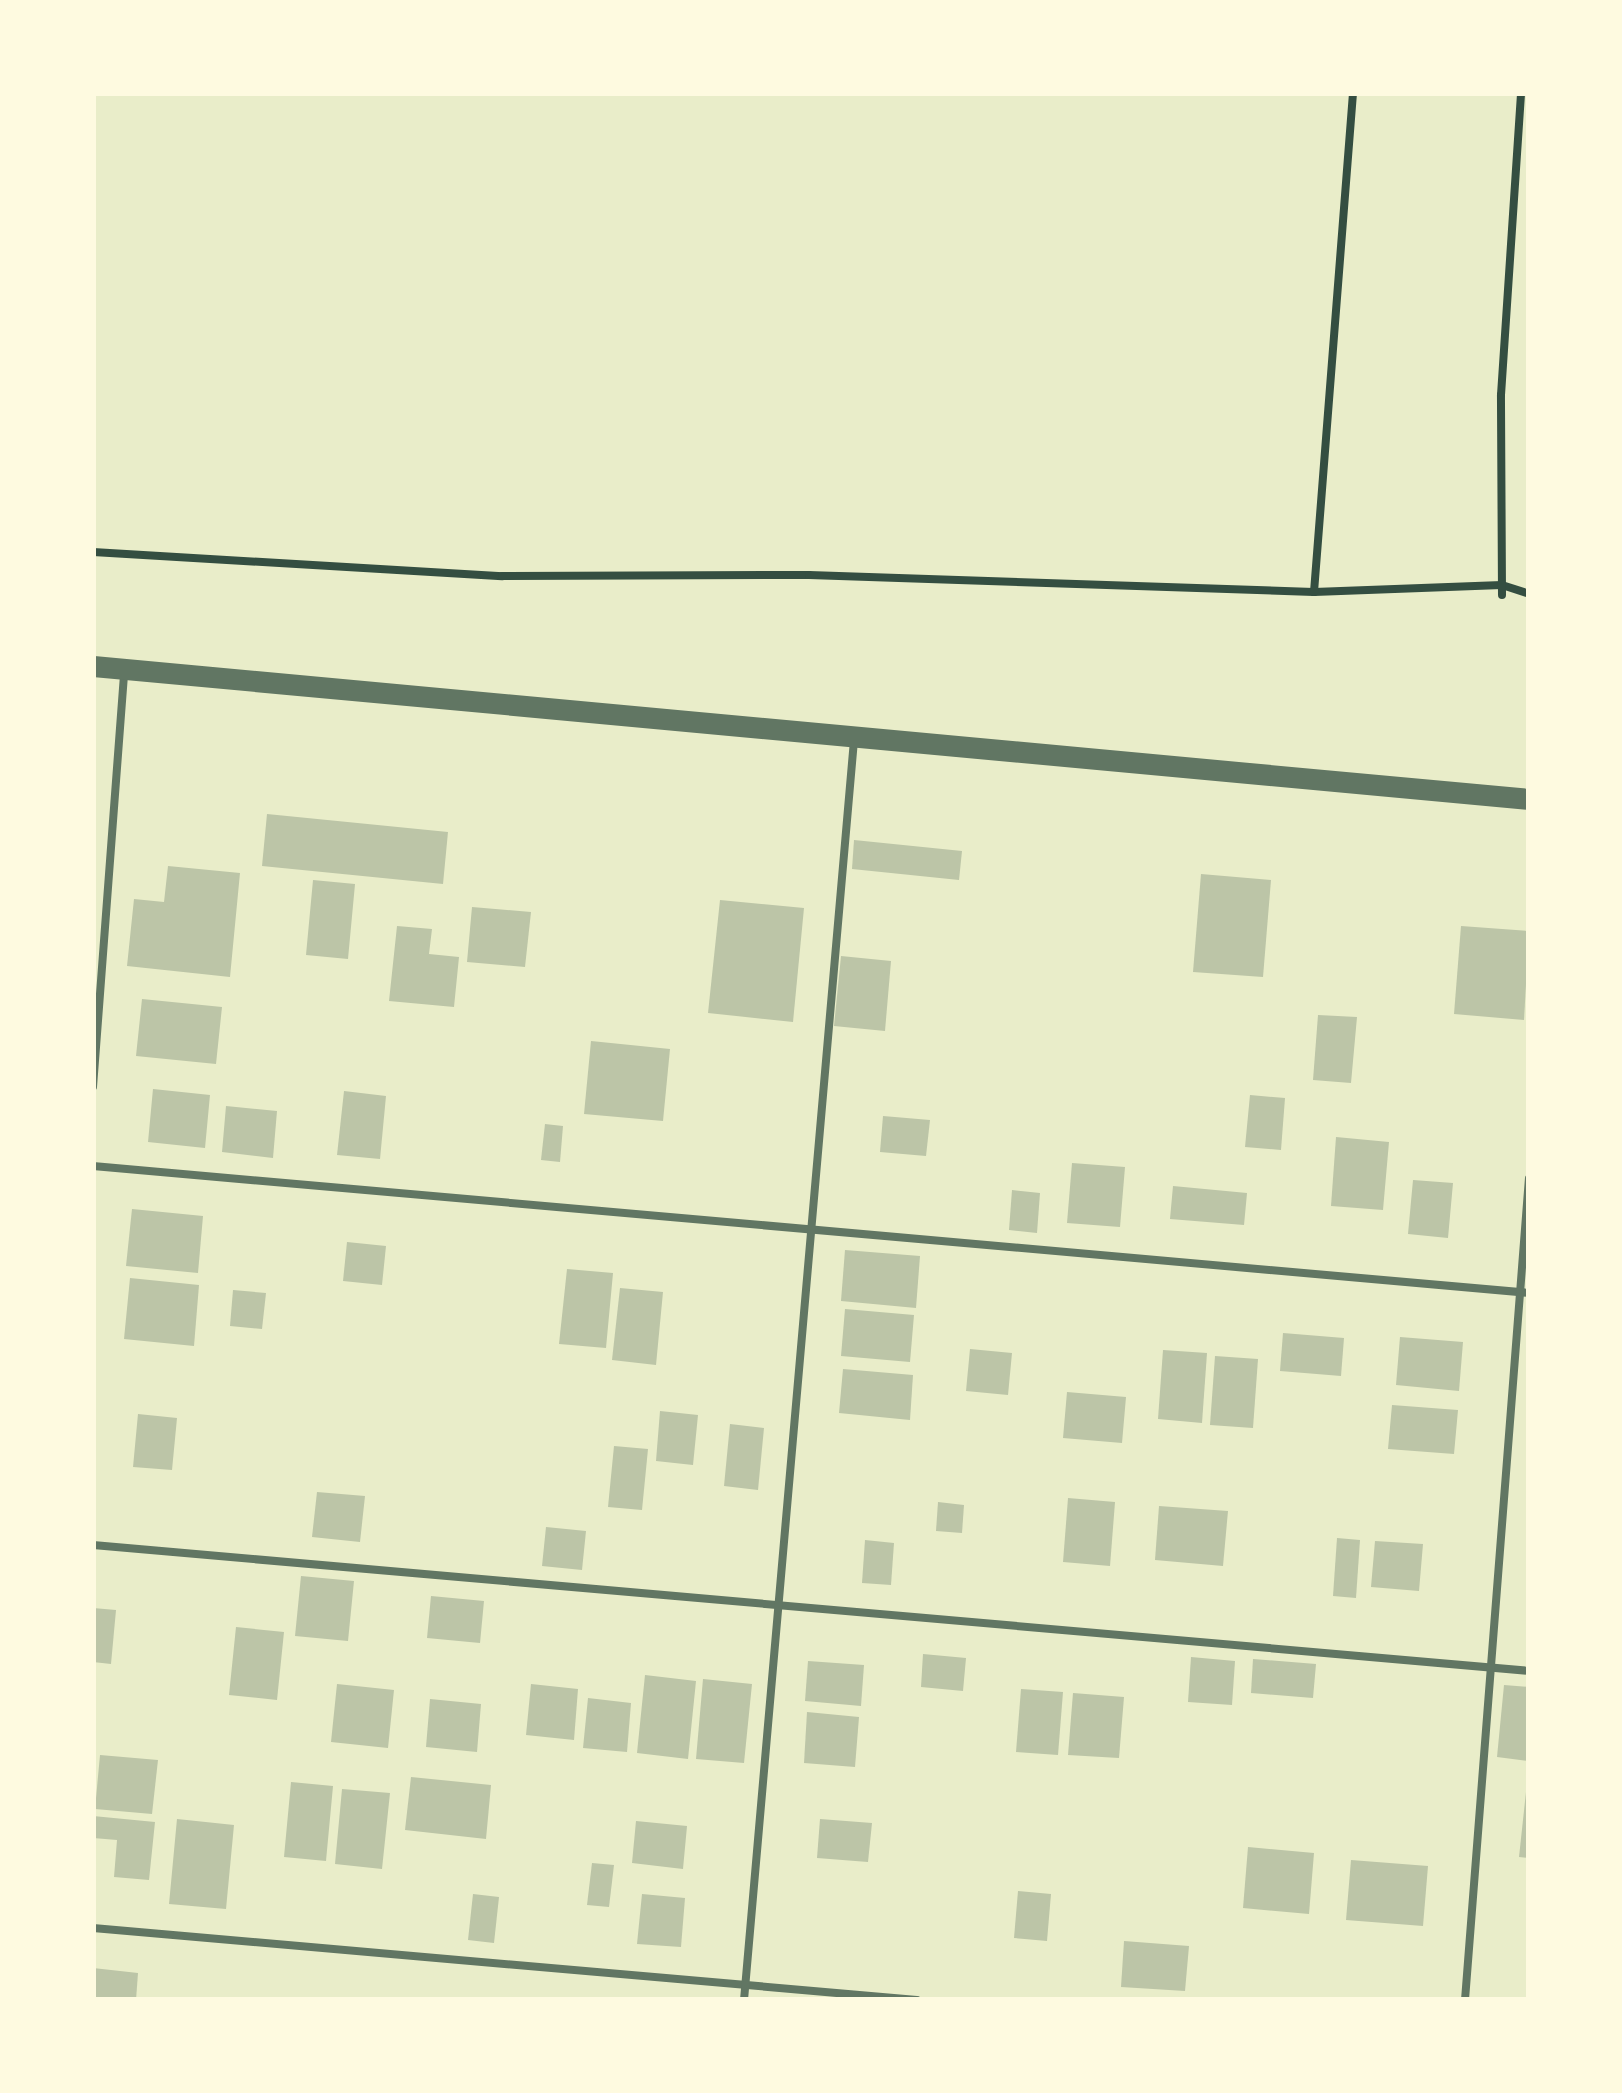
<!DOCTYPE html>
<html>
<head>
<meta charset="utf-8">
<style>
  body { margin:0 }
  #map { position:relative; width:1622px; height:2093px; overflow:hidden; background:#e9edc9; font-family:"Noto Sans",sans-serif }
  div>[style] { position:absolute }
  [style*='--x'] { left:calc(var(--x)*1px); top:calc(var(--y)*1px); width:calc(var(--w)*1px); rotate:calc(var(--a)*1deg) }
  .building>* { inset:0; background:#bcc5a7 }
  .path>* { height:8px; margin:-4px; padding:0 4px; transform-origin:4px; border-radius:4px; background:#344e41 }
  .service>* { height:8px; margin:-4px; padding:0 4px; transform-origin:4px; border-radius:4px; background:#617663 }
  .tertiary>* { height:21px; margin:-10.5px; padding:0 10.5px; transform-origin:10.5px; border-radius:10.5px; background:#617663 }
  span { translate:-50% -50%; white-space:nowrap; text-align:center; line-height:1.15; -webkit-text-stroke:9px #fefae0; paint-order:stroke }
  .frame { position:absolute; inset:0; border:96px solid #fefae0; pointer-events:none }
</style>
</head>
<body>
<div id="map">
  <div class="building">
    <i style="clip-path:polygon(267px 814px,448px 832px,443px 884px,262px 866px)"></i>
    <i style="clip-path:polygon(854px 840px,962px 851px,959px 880px,852px 869px)"></i>
    <i style="clip-path:polygon(168px 866px,240px 873px,230px 977px,127px 966px,134px 899px,164px 902px)"></i>
    <i style="clip-path:polygon(1201px 874px,1271px 880px,1263px 977px,1193px 972px)"></i>
    <i style="clip-path:polygon(313px 880px,355px 884px,348px 959px,306px 955px)"></i>
    <i style="clip-path:polygon(720px 900px,804px 908px,793px 1022px,708px 1013px)"></i>
    <i style="clip-path:polygon(472px 907px,531px 912px,525px 967px,467px 962px)"></i>
    <i style="clip-path:polygon(397px 926px,432px 929px,429px 954px,459px 957px,454px 1007px,389px 1001px)"></i>
    <i style="clip-path:polygon(1461px 926px,1529px 931px,1524px 1020px,1454px 1014px)"></i>
    <i style="clip-path:polygon(841px 956px,891px 961px,885px 1031px,834px 1026px)"></i>
    <i style="clip-path:polygon(142px 999px,222px 1007px,216px 1064px,136px 1056px)"></i>
    <i style="clip-path:polygon(1318px 1015px,1357px 1017px,1351px 1083px,1313px 1080px)"></i>
    <i style="clip-path:polygon(591px 1041px,670px 1049px,663px 1121px,584px 1114px)"></i>
    <i style="clip-path:polygon(153px 1089px,210px 1095px,205px 1148px,148px 1142px)"></i>
    <i style="clip-path:polygon(344px 1091px,386px 1096px,380px 1159px,337px 1155px)"></i>
    <i style="clip-path:polygon(1250px 1095px,1285px 1098px,1281px 1150px,1245px 1147px)"></i>
    <i style="clip-path:polygon(226px 1106px,277px 1111px,273px 1158px,222px 1152px)"></i>
    <i style="clip-path:polygon(883px 1116px,930px 1120px,926px 1156px,880px 1152px)"></i>
    <i style="clip-path:polygon(545px 1124px,563px 1126px,560px 1162px,541px 1160px)"></i>
    <i style="clip-path:polygon(1336px 1137px,1389px 1142px,1383px 1210px,1331px 1206px)"></i>
    <i style="clip-path:polygon(1072px 1163px,1125px 1167px,1120px 1227px,1067px 1223px)"></i>
    <i style="clip-path:polygon(1413px 1180px,1453px 1183px,1448px 1238px,1408px 1234px)"></i>
    <i style="clip-path:polygon(1173px 1186px,1247px 1193px,1244px 1225px,1170px 1219px)"></i>
    <i style="clip-path:polygon(1012px 1190px,1040px 1193px,1037px 1233px,1009px 1230px)"></i>
    <i style="clip-path:polygon(132px 1209px,203px 1216px,198px 1273px,126px 1266px)"></i>
    <i style="clip-path:polygon(347px 1242px,386px 1246px,382px 1285px,343px 1281px)"></i>
    <i style="clip-path:polygon(845px 1250px,920px 1256px,916px 1308px,841px 1301px)"></i>
    <i style="clip-path:polygon(567px 1269px,613px 1273px,606px 1348px,559px 1344px)"></i>
    <i style="clip-path:polygon(130px 1278px,199px 1285px,194px 1346px,124px 1339px)"></i>
    <i style="clip-path:polygon(620px 1288px,663px 1292px,656px 1365px,612px 1360px)"></i>
    <i style="clip-path:polygon(233px 1290px,266px 1293px,262px 1329px,230px 1326px)"></i>
    <i style="clip-path:polygon(845px 1309px,914px 1315px,910px 1362px,841px 1356px)"></i>
    <i style="clip-path:polygon(1283px 1333px,1344px 1338px,1341px 1376px,1280px 1371px)"></i>
    <i style="clip-path:polygon(1400px 1337px,1463px 1342px,1459px 1391px,1396px 1385px)"></i>
    <i style="clip-path:polygon(970px 1349px,1012px 1353px,1008px 1395px,966px 1391px)"></i>
    <i style="clip-path:polygon(1163px 1350px,1207px 1353px,1202px 1423px,1158px 1419px)"></i>
    <i style="clip-path:polygon(1215px 1356px,1258px 1359px,1253px 1428px,1210px 1425px)"></i>
    <i style="clip-path:polygon(843px 1369px,913px 1375px,910px 1420px,839px 1413px)"></i>
    <i style="clip-path:polygon(1067px 1392px,1126px 1397px,1122px 1443px,1063px 1438px)"></i>
    <i style="clip-path:polygon(1392px 1405px,1458px 1410px,1454px 1454px,1388px 1449px)"></i>
    <i style="clip-path:polygon(660px 1411px,698px 1415px,693px 1465px,656px 1461px)"></i>
    <i style="clip-path:polygon(138px 1414px,177px 1418px,172px 1470px,133px 1467px)"></i>
    <i style="clip-path:polygon(730px 1424px,764px 1428px,758px 1490px,724px 1486px)"></i>
    <i style="clip-path:polygon(614px 1446px,648px 1449px,642px 1510px,608px 1507px)"></i>
    <i style="clip-path:polygon(317px 1492px,365px 1496px,360px 1542px,312px 1537px)"></i>
    <i style="clip-path:polygon(1068px 1498px,1115px 1502px,1110px 1566px,1063px 1562px)"></i>
    <i style="clip-path:polygon(938px 1502px,964px 1505px,962px 1533px,936px 1531px)"></i>
    <i style="clip-path:polygon(1159px 1506px,1228px 1511px,1223px 1566px,1155px 1560px)"></i>
    <i style="clip-path:polygon(546px 1527px,586px 1531px,582px 1570px,542px 1566px)"></i>
    <i style="clip-path:polygon(1337px 1538px,1360px 1540px,1356px 1598px,1333px 1596px)"></i>
    <i style="clip-path:polygon(865px 1540px,894px 1543px,891px 1585px,862px 1583px)"></i>
    <i style="clip-path:polygon(1375px 1541px,1423px 1544px,1419px 1591px,1371px 1587px)"></i>
    <i style="clip-path:polygon(301px 1576px,354px 1581px,348px 1641px,295px 1636px)"></i>
    <i style="clip-path:polygon(431px 1596px,484px 1601px,480px 1643px,427px 1638px)"></i>
    <i style="clip-path:polygon(93px 1608px,116px 1610px,111px 1664px,93px 1662px)"></i>
    <i style="clip-path:polygon(236px 1627px,284px 1632px,277px 1700px,229px 1695px)"></i>
    <i style="clip-path:polygon(923px 1654px,966px 1658px,963px 1691px,921px 1687px)"></i>
    <i style="clip-path:polygon(1191px 1657px,1235px 1661px,1232px 1705px,1188px 1702px)"></i>
    <i style="clip-path:polygon(1253px 1659px,1316px 1664px,1313px 1698px,1251px 1693px)"></i>
    <i style="clip-path:polygon(808px 1661px,864px 1665px,861px 1706px,805px 1701px)"></i>
    <i style="clip-path:polygon(645px 1675px,696px 1681px,688px 1759px,637px 1753px)"></i>
    <i style="clip-path:polygon(703px 1679px,752px 1684px,744px 1763px,696px 1759px)"></i>
    <i style="clip-path:polygon(337px 1684px,394px 1690px,388px 1748px,331px 1742px)"></i>
    <i style="clip-path:polygon(531px 1684px,578px 1689px,574px 1740px,526px 1735px)"></i>
    <i style="clip-path:polygon(1504px 1685px,1529px 1687px,1529px 1761px,1497px 1757px)"></i>
    <i style="clip-path:polygon(1021px 1689px,1063px 1692px,1058px 1755px,1016px 1752px)"></i>
    <i style="clip-path:polygon(1073px 1693px,1124px 1697px,1119px 1758px,1068px 1755px)"></i>
    <i style="clip-path:polygon(588px 1698px,631px 1703px,627px 1752px,583px 1748px)"></i>
    <i style="clip-path:polygon(430px 1699px,481px 1704px,477px 1752px,426px 1747px)"></i>
    <i style="clip-path:polygon(807px 1712px,859px 1717px,855px 1767px,804px 1763px)"></i>
    <i style="clip-path:polygon(100px 1755px,158px 1760px,152px 1814px,95px 1809px)"></i>
    <i style="clip-path:polygon(411px 1777px,491px 1785px,486px 1839px,405px 1830px)"></i>
    <i style="clip-path:polygon(291px 1782px,333px 1786px,326px 1861px,284px 1857px)"></i>
    <i style="clip-path:polygon(342px 1789px,390px 1793px,382px 1869px,335px 1864px)"></i>
    <i style="clip-path:polygon(1526px 1792px,1529px 1792px,1529px 1858px,1519px 1857px)"></i>
    <i style="clip-path:polygon(93px 1816px,155px 1822px,149px 1880px,114px 1877px,117px 1840px,93px 1838px)"></i>
    <i style="clip-path:polygon(177px 1819px,234px 1825px,226px 1909px,169px 1904px)"></i>
    <i style="clip-path:polygon(820px 1819px,872px 1823px,868px 1862px,817px 1858px)"></i>
    <i style="clip-path:polygon(636px 1821px,687px 1826px,683px 1869px,632px 1863px)"></i>
    <i style="clip-path:polygon(1248px 1847px,1314px 1853px,1309px 1914px,1243px 1908px)"></i>
    <i style="clip-path:polygon(1351px 1860px,1428px 1866px,1423px 1926px,1346px 1920px)"></i>
    <i style="clip-path:polygon(592px 1863px,614px 1865px,609px 1907px,587px 1905px)"></i>
    <i style="clip-path:polygon(1018px 1891px,1051px 1894px,1047px 1941px,1014px 1938px)"></i>
    <i style="clip-path:polygon(473px 1894px,499px 1897px,494px 1943px,468px 1940px)"></i>
    <i style="clip-path:polygon(642px 1894px,685px 1898px,681px 1947px,637px 1944px)"></i>
    <i style="clip-path:polygon(1124px 1941px,1189px 1946px,1185px 1991px,1121px 1987px)"></i>
    <i style="clip-path:polygon(93px 1968px,138px 1973px,136px 2000px,93px 2000px)"></i>
  </div>
  <div class="path">
    <i style="--x:93;--y:552;--w:410;--a:3.4"></i>
    <i style="--x:502;--y:576;--w:307;--a:-0.2"></i>
    <i style="--x:809;--y:575;--w:505;--a:1.93"></i>
    <i style="--x:1314;--y:592;--w:188;--a:-2.1"></i>
    <i style="--x:1502;--y:585;--w:28;--a:18"></i>
    <i style="--x:1314;--y:592;--w:501;--a:-85.53"></i>
    <i style="--x:1502;--y:595;--w:200;--a:-90.3"></i>
    <i style="--x:1501;--y:395;--w:303;--a:-86.2"></i>
  </div>
  <div class="service">
    <i style="--x:93;--y:1087;--w:418;--a:-85.7"></i>
    <i style="--x:93;--y:1166;--w:1442;--a:5.05"></i>
    <i style="--x:93;--y:1545;--w:1442;--a:5.01"></i>
    <i style="--x:93;--y:1928;--w:827;--a:4.99"></i>
    <i style="--x:744;--y:2000;--w:1265;--a:-85.01"></i>
    <i style="--x:1465;--y:2000;--w:824;--a:-85.55"></i>
  </div>
  <div class="tertiary">
    <i style="--x:93;--y:666;--w:1442;--a:5.29"></i>
  </div>
  <div class="frame"></div>
</div>
</body>
</html>
